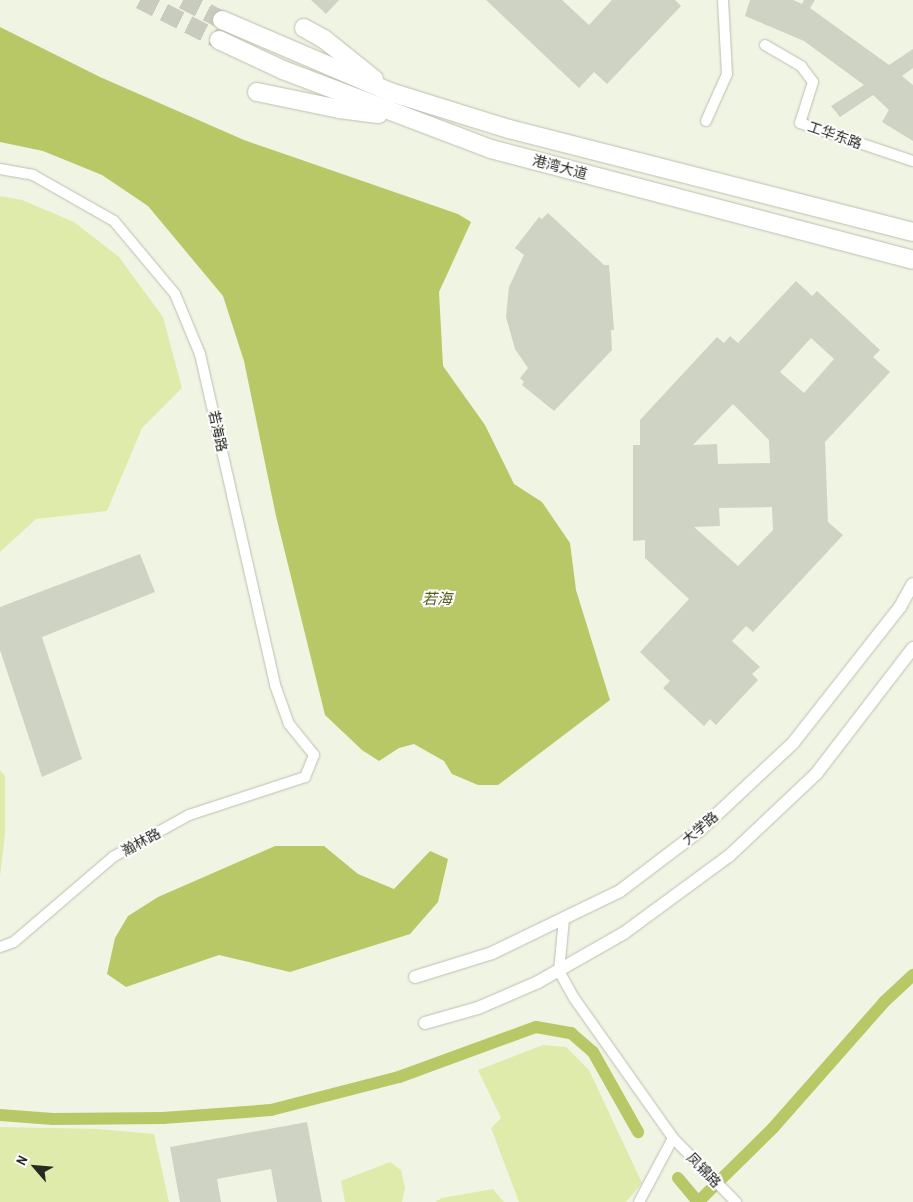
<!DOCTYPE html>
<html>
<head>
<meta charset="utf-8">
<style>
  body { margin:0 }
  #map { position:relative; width:913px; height:1202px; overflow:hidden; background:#f0f4e3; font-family:"Archivo Narrow","Noto Sans SC",sans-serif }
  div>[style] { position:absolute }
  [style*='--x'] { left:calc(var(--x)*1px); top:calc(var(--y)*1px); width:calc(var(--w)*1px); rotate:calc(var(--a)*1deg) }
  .green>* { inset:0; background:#deebab }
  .water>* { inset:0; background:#b8c867 }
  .canal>* { height:12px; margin:-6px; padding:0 6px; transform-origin:6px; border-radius:6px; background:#b8c867 }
  .building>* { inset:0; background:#cfd3c3 }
  .trunk-tunnel>* { height:18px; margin-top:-9px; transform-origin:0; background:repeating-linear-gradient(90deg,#c8cbbd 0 18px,transparent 0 27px) }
  .roads { filter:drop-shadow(0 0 1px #bcbfaf) drop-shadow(0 0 1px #bcbfaf) }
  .minor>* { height:10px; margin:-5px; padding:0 5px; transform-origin:5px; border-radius:5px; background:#fff }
  .tertiary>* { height:12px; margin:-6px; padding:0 6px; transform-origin:6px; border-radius:6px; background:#fff }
  .trunk>* { height:18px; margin:-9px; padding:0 9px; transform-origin:9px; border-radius:9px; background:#fff }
  span { translate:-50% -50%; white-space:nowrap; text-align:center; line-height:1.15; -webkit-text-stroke:4px #fff; paint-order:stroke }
  .street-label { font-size:14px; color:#282923 }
  .water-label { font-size:15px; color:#535d18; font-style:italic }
  .north { position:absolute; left:10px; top:1142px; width:50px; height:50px; -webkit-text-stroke:4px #fff; paint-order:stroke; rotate:297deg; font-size:14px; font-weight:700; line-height:20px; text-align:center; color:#282923 }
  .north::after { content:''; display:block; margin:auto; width:18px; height:22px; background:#282923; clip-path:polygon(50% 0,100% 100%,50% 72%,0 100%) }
</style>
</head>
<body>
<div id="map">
  <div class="green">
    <i style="clip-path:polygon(0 196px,22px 200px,74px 222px,119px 257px,163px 317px,182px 388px,142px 428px,107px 511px,36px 519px,0 552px)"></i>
    <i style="clip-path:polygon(0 770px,5px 776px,5px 833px,0 877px)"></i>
    <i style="clip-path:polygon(543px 1045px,566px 1047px,589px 1070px,642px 1183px,626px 1202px,519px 1202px,491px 1128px,501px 1118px,478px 1070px)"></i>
    <i style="clip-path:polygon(0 1127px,98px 1129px,154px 1134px,169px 1202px,0 1202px)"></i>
    <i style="clip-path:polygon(390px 1162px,401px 1170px,405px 1188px,402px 1202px,345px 1202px,341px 1181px)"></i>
    <i style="clip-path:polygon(493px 1189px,504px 1202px,435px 1202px,442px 1198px)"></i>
  </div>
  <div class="water">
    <i style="clip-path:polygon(0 27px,100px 77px,244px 140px,458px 214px,471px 222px,439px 292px,443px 366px,485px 425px,514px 484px,542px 502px,570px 543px,576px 590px,610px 700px,498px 785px,478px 785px,452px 774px,444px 761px,414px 744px,399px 748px,379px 761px,362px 750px,325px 715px,276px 516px,244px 361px,223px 296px,148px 206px,102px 175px,43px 151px,0 142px)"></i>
    <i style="clip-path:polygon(275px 846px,324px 846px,358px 874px,394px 889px,430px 851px,448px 859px,438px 902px,410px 934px,290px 972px,219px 955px,126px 987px,107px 974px,115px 938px,128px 916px,158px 897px)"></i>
  </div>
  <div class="canal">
    <i style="--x:0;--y:1115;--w:53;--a:4.3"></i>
    <i style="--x:53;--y:1119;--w:110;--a:-0.5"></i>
    <i style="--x:163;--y:1118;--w:108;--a:-4.2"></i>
    <i style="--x:271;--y:1110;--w:132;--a:-14.5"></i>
    <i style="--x:399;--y:1077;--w:146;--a:-20.1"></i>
    <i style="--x:536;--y:1027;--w:36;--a:10"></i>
    <i style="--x:571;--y:1033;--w:29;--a:41"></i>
    <i style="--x:593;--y:1052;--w:92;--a:60.6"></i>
    <i style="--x:678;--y:1178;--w:31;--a:50"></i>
    <i style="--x:698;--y:1202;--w:105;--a:-44.6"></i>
    <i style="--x:773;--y:1128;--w:168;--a:-48.6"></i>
    <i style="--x:884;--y:1002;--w:40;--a:-43"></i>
  </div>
  <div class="building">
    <i style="clip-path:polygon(311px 0,339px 0,326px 14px)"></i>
    <i style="clip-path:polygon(486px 0,562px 0,589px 25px,612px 0,675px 0,681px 6px,607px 84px,594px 72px,579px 88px)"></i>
    <i style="clip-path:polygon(750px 0,793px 0,802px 4px,804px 0,815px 0,810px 8px,889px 65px,913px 49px,913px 68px,902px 76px,913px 85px,913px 141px,882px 122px,889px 110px,873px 95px,840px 117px,831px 106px,864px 85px,804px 41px,745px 16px)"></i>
    <i style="clip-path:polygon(548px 213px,604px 265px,609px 265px,614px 330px,611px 330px,612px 350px,554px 411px,522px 385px,524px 382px,520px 378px,528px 368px,515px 349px,506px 317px,509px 287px,524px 255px,515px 248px,539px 217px,542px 219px)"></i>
    <i style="clip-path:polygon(evenodd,796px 281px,812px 296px,817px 291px,880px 350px,873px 357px,890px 372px,825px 442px,828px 522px,843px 535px,753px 632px,746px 626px,732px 641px,760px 667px,752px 674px,758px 680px,716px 725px,710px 719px,704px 726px,663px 688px,670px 681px,640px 652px,689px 599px,645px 558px,645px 540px,633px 541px,633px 445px,640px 445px,640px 420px,717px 337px,724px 343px,730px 336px,738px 343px,796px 281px,811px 338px,834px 359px,804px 393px,780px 372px,811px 338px,796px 281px,733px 404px,769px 440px,770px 463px,718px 464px,717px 444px,693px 445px,733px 404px,796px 281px,772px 507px,773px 530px,738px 566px,694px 527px,720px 526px,719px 508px,772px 507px)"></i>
    <i style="clip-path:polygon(140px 554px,155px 592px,42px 637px,82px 759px,42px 777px,0 650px,0 607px)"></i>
    <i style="clip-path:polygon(307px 1122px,322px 1202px,277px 1202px,271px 1169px,217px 1179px,221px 1202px,180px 1202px,170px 1147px)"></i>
  </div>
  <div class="trunk-tunnel">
    <i style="--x:140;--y:0;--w:89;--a:26.9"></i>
    <i style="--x:183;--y:0;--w:44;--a:27.1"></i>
  </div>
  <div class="roads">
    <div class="minor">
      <i style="--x:765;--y:45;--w:42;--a:30.3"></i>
      <i style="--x:801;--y:66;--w:20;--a:53"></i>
      <i style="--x:813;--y:82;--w:43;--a:107.6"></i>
      <i style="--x:800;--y:123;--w:119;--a:18.6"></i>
      <i style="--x:706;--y:121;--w:51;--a:-65.9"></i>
      <i style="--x:727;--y:74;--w:74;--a:-93.1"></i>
      <i style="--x:0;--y:169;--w:34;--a:10"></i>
      <i style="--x:33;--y:175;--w:93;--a:29.6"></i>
      <i style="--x:114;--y:221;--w:95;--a:50.1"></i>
      <i style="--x:175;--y:294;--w:65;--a:67.4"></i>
      <i style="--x:200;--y:354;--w:339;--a:77.2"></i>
      <i style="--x:275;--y:685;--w:41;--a:70.3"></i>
      <i style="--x:289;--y:724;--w:40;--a:51"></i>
      <i style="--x:314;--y:755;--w:24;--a:112"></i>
      <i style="--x:305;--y:777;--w:122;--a:161.9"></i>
      <i style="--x:189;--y:815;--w:87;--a:151.1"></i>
      <i style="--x:113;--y:857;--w:130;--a:139.4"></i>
      <i style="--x:14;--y:942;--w:15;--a:160"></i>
      <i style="--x:564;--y:919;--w:52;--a:95.5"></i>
      <i style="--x:559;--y:971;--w:31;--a:61"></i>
      <i style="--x:574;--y:998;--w:171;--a:54.7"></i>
      <i style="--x:673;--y:1138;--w:72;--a:118"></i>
      <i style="--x:673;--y:1138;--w:90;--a:45.5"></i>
    </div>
    <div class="tertiary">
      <i style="--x:415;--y:977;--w:81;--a:-17.3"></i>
      <i style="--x:492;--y:953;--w:142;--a:-25.8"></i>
      <i style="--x:620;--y:891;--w:99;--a:-37.2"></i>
      <i style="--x:699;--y:831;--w:129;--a:-43.1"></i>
      <i style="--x:793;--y:743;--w:173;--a:-51.8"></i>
      <i style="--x:900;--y:607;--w:26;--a:-61"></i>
      <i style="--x:425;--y:1023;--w:55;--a:-15.8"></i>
      <i style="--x:478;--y:1008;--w:65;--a:-23.4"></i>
      <i style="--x:538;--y:982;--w:99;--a:-29.7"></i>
      <i style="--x:624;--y:933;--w:130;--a:-36.3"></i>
      <i style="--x:729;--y:856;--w:120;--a:-43.3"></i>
      <i style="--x:816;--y:774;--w:159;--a:-52.4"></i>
    </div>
    <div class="trunk">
      <i style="--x:222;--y:20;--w:183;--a:23.2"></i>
      <i style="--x:390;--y:92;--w:125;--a:17.3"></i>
      <i style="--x:509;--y:129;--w:417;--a:14.3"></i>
      <i style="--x:304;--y:28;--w:23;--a:29"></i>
      <i style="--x:324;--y:39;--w:64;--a:38.7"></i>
      <i style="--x:219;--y:40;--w:71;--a:25.1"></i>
      <i style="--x:283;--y:70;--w:222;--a:20.8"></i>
      <i style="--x:491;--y:149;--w:436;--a:14.7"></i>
      <i style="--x:257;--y:92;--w:84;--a:11.7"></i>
      <i style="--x:339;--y:109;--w:40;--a:7.1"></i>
    </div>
  </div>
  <div class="street-label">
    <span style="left:835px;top:135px;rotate:19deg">工华东路</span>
    <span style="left:560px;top:167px;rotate:15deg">港湾大道</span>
    <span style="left:218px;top:431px;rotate:77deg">若海路</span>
    <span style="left:700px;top:828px;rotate:-41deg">大学路</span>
    <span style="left:141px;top:842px;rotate:-29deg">瀚林路</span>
    <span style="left:704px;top:1170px;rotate:46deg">凤锦路</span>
  </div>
  <div class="water-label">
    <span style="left:437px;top:599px">若海</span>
  </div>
  <div class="north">N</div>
</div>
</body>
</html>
